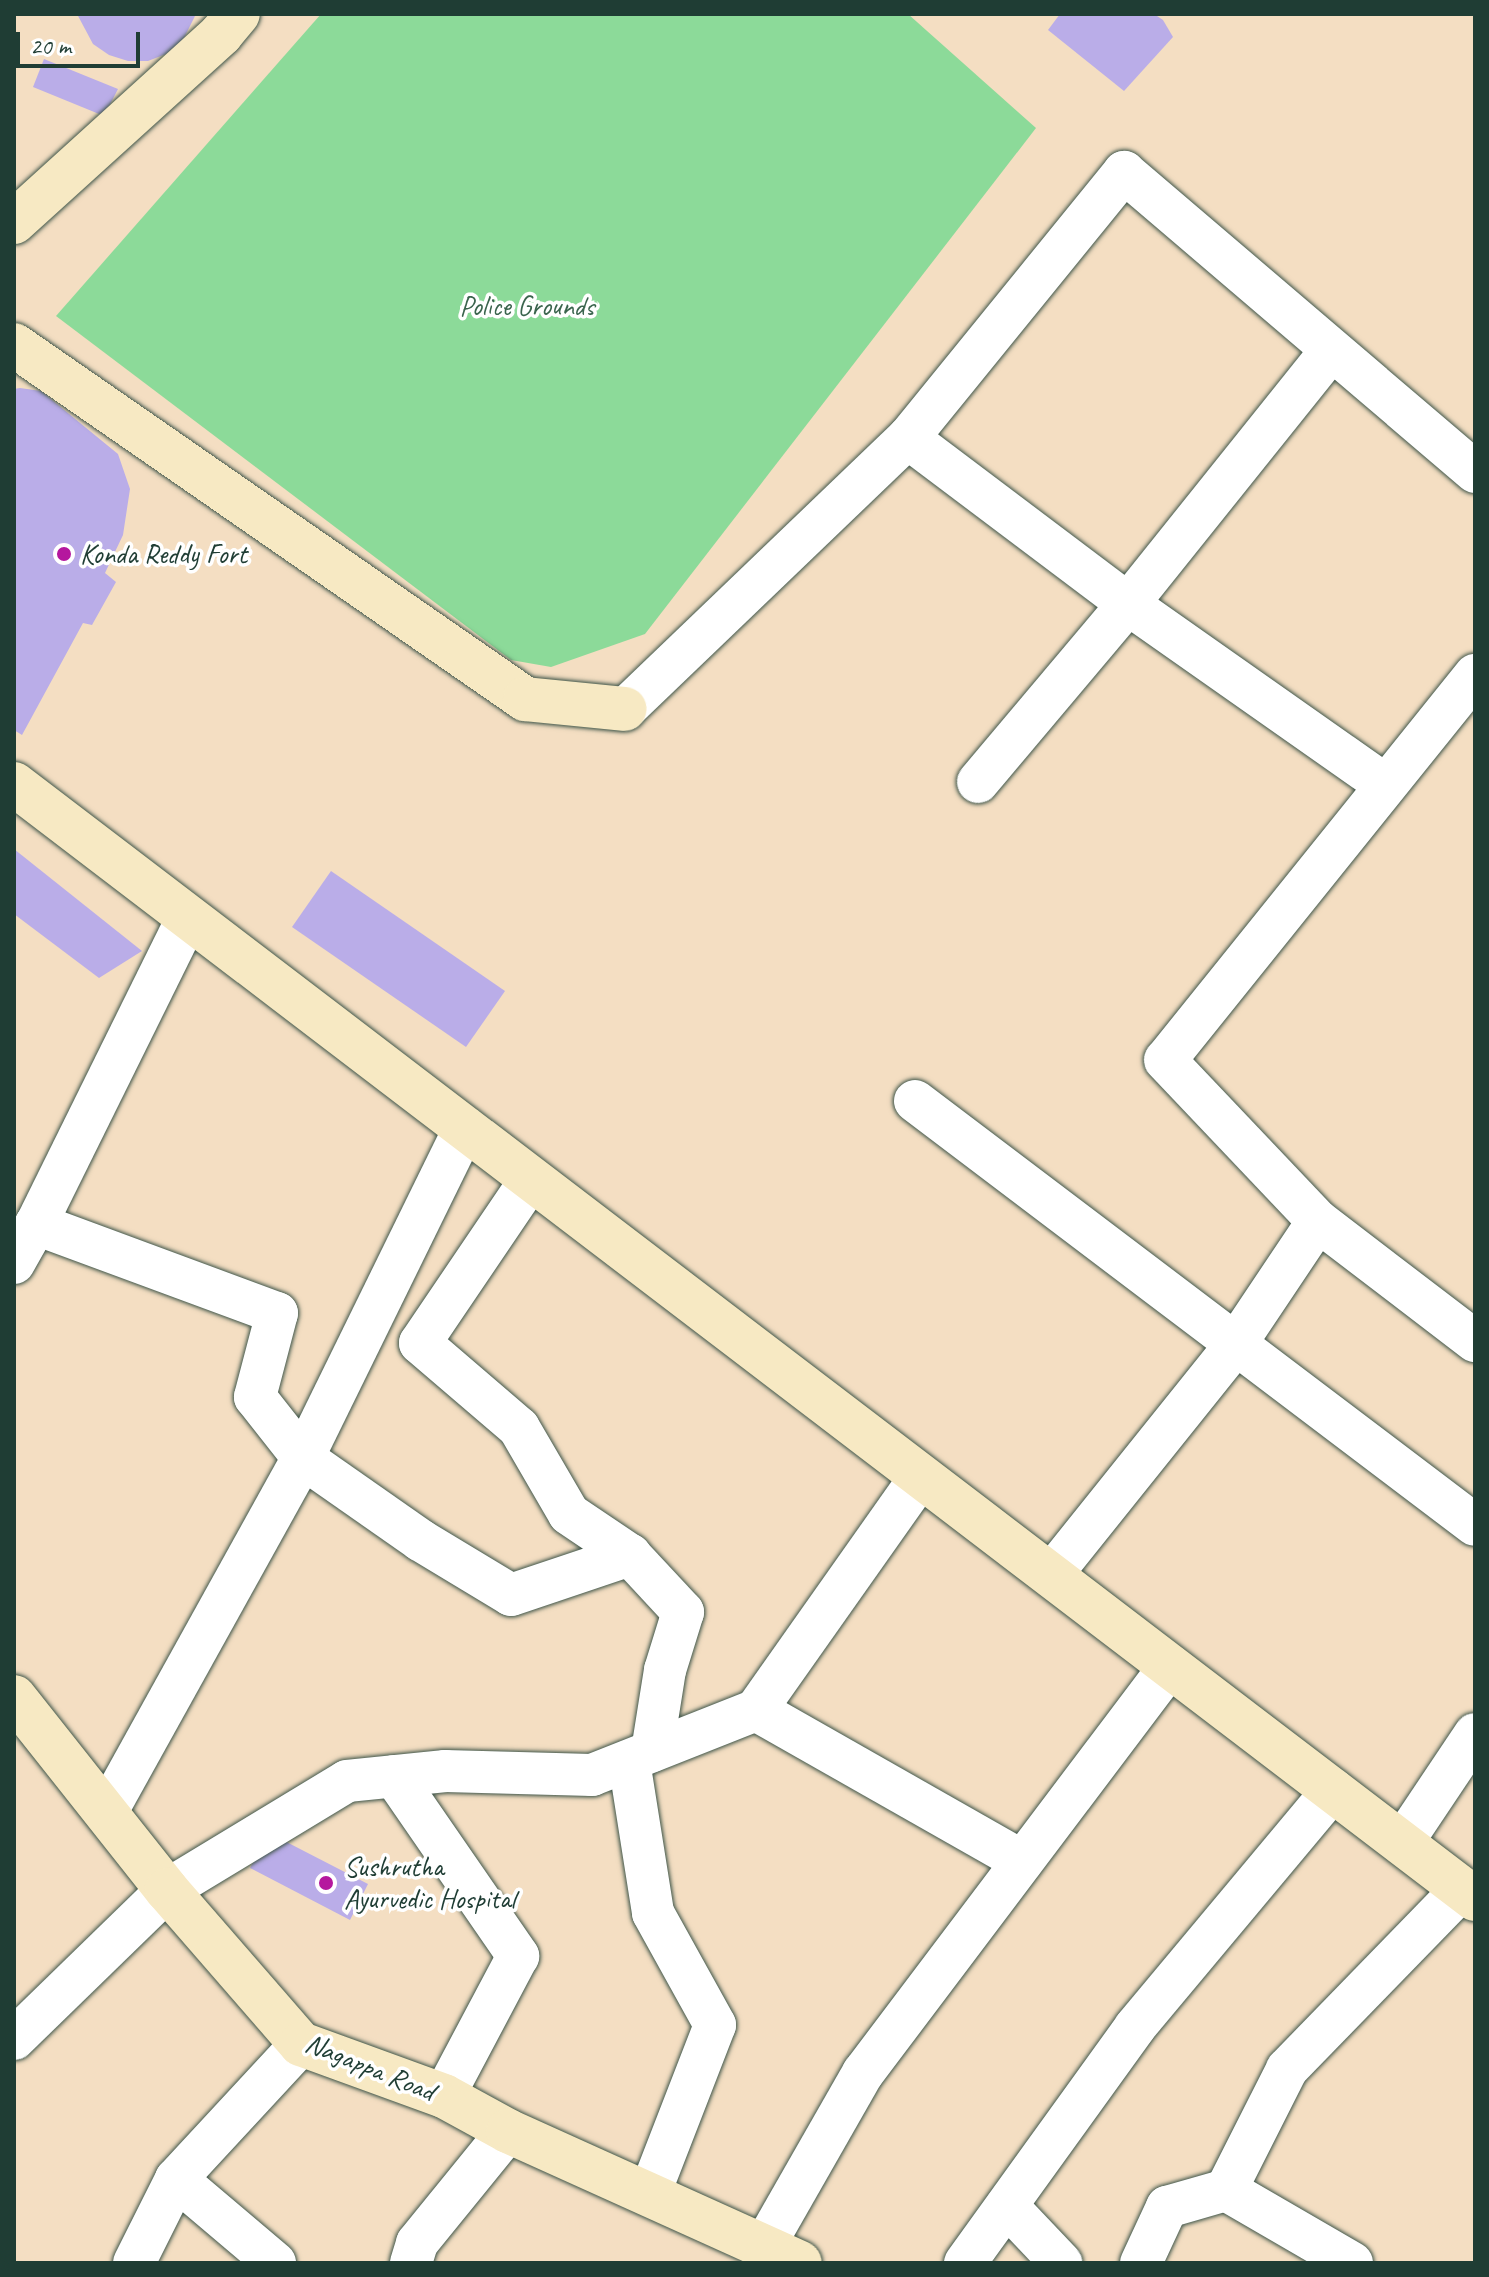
<!DOCTYPE html>
<html>
<head>
<meta charset="utf-8">
<style>
  body { margin:0 }
  #map { position:relative; width:1489px; height:2277px; overflow:hidden; background:#f4dec2; font-family:Caveat,sans-serif }
  div>[style] { position:absolute }
  [style*='--x'] { left:calc(var(--x)*1px); top:calc(var(--y)*1px); width:calc(var(--w)*1px); rotate:calc(var(--a)*1deg) }
  .green>* { inset:0; background:#8cda99 }
  .building>* { inset:0; background:#baade8 }
  .roads { filter:drop-shadow(0 0 2px #3f5549) drop-shadow(0 0 2px #3f5549) }
  .street>* { height:42px; margin:-21px; padding:0 21px; transform-origin:21px; border-radius:21px; background:#fff }
  .secondary>* { height:44px; margin:-22px; padding:0 22px; transform-origin:22px; border-radius:22px; background:#f7e9c3 }
  .dots>* { width:22px; height:22px; translate:-50% -50%; box-sizing:border-box; border:4px solid #fff; border-radius:50% }
  span { translate:-50% -50%; white-space:nowrap; text-align:center; line-height:1.15; -webkit-text-stroke:7px #fff; paint-order:stroke }
  .park-label { font-size:28px; color:#3a644d }
  .poi-label { font-size:28px; color:#1f3d34 }
  .left { translate:0 -50%; text-align:left }
  .street-label { font-size:28px; color:#1f3d34 }
  .frame { position:absolute; inset:0; border:16px solid #1f3d34; pointer-events:none }
  .scale { position:absolute; left:16px; top:32px; width:124px; height:36px; box-sizing:border-box; border:4px solid #1f3d34; border-top:0; padding-left:10px; font-size:24px; line-height:28px; white-space:nowrap; color:#1f3d34; -webkit-text-stroke:6px #fff; paint-order:stroke }
</style>
</head>
<body>
<div id="map">
  <div class="green">
    <i style="clip-path:polygon(321px 14px,908px 14px,1036px 128px,645px 634px,551px 667px,511px 660px,56px 316px)"></i>
  </div>
  <div class="building">
    <i style="clip-path:polygon(77px 14px,196px 14px,182px 42px,166px 54px,148px 61px,128px 61px,109px 55px,93px 44px)"></i>
    <i style="clip-path:polygon(1060px 14px,1154px 14px,1163px 20px,1173px 37px,1124px 91px,1048px 30px)"></i>
    <i style="clip-path:polygon(44px 59px,118px 89px,104px 116px,33px 87px)"></i>
    <i style="clip-path:polygon(20px 388px,41px 391px,118px 454px,130px 489px,123px 535px,105px 573px,116px 582px,92px 625px,83px 623px,22px 735px,14px 730px,14px 389px)"></i>
    <i style="clip-path:polygon(14px 849px,142px 951px,99px 978px,14px 914px)"></i>
    <i style="clip-path:polygon(331px 871px,505px 991px,466px 1047px,292px 927px)"></i>
    <i style="clip-path:polygon(269px 1833px,368px 1884px,350px 1920px,250px 1868px)"></i>
  </div>
  <div class="roads">
    <div class="street">
      <i style="--x:908;--y:438;--w:276;--a:37"></i>
      <i style="--x:1128;--y:604;--w:315;--a:35.1"></i>
      <i style="--x:1475;--y:675;--w:494;--a:128.8"></i>
      <i style="--x:1165;--y:1060;--w:222;--a:46.5"></i>
      <i style="--x:1318;--y:1221;--w:198;--a:37.4"></i>
      <i style="--x:625;--y:709;--w:392;--a:-43.8"></i>
      <i style="--x:908;--y:438;--w:343;--a:-50.9"></i>
      <i style="--x:1124;--y:172;--w:462;--a:40.5"></i>
      <i style="--x:978;--y:782;--w:233;--a:-49.9"></i>
      <i style="--x:1128;--y:604;--w:324;--a:-51.3"></i>
      <i style="--x:188;--y:917;--w:343;--a:116.3"></i>
      <i style="--x:36;--y:1224;--w:257;--a:20.3"></i>
      <i style="--x:277;--y:1313;--w:87;--a:104.7"></i>
      <i style="--x:255;--y:1397;--w:78;--a:51.8"></i>
      <i style="--x:303;--y:1458;--w:143;--a:35"></i>
      <i style="--x:420;--y:1540;--w:106;--a:31.1"></i>
      <i style="--x:511;--y:1595;--w:126;--a:-18.6"></i>
      <i style="--x:915;--y:1101;--w:702;--a:37.13"></i>
      <i style="--x:531;--y:1179;--w:198;--a:124.1"></i>
      <i style="--x:420;--y:1343;--w:130;--a:40.6"></i>
      <i style="--x:519;--y:1428;--w:99;--a:59.8"></i>
      <i style="--x:569;--y:1514;--w:73;--a:33.9"></i>
      <i style="--x:630;--y:1555;--w:78;--a:47.1"></i>
      <i style="--x:683;--y:1612;--w:61;--a:107.2"></i>
      <i style="--x:665;--y:1670;--w:82;--a:99.1"></i>
      <i style="--x:14;--y:1263;--w:45;--a:-60.6"></i>
      <i style="--x:1051;--y:1575;--w:295;--a:-51.3"></i>
      <i style="--x:1235;--y:1345;--w:149;--a:-56.2"></i>
      <i style="--x:756;--y:1710;--w:286;--a:-54.8"></i>
      <i style="--x:629;--y:1761;--w:154;--a:81"></i>
      <i style="--x:653;--y:1913;--w:128;--a:61"></i>
      <i style="--x:715;--y:2025;--w:182;--a:111.2"></i>
      <i style="--x:394;--y:1776;--w:219;--a:55.4"></i>
      <i style="--x:518;--y:1956;--w:158;--a:117.9"></i>
      <i style="--x:106;--y:1813;--w:406;--a:-61"></i>
      <i style="--x:303;--y:1458;--w:368;--a:-63.9"></i>
      <i style="--x:1402;--y:1843;--w:131;--a:-56.2"></i>
      <i style="--x:14;--y:2039;--w:214;--a:-44.2"></i>
      <i style="--x:167;--y:1890;--w:210;--a:-31.2"></i>
      <i style="--x:347;--y:1781;--w:99;--a:-5.8"></i>
      <i style="--x:445;--y:1771;--w:147;--a:1.6"></i>
      <i style="--x:592;--y:1775;--w:176;--a:-21.6"></i>
      <i style="--x:756;--y:1710;--w:306;--a:29.6"></i>
      <i style="--x:176;--y:2179;--w:130;--a:40.3"></i>
      <i style="--x:1007;--y:2206;--w:79;--a:46.5"></i>
      <i style="--x:763;--y:2248;--w:202;--a:-60.3"></i>
      <i style="--x:863;--y:2073;--w:510;--a:-52.97"></i>
      <i style="--x:134;--y:2263;--w:94;--a:-63.4"></i>
      <i style="--x:176;--y:2179;--w:184;--a:-47.2"></i>
      <i style="--x:411;--y:2263;--w:21;--a:-73"></i>
      <i style="--x:417;--y:2243;--w:144;--a:-50.9"></i>
      <i style="--x:965;--y:2263;--w:291;--a:-54.2"></i>
      <i style="--x:1135;--y:2027;--w:309;--a:-50.1"></i>
      <i style="--x:1141;--y:2263;--w:62;--a:-65.1"></i>
      <i style="--x:1167;--y:2207;--w:61;--a:-16.1"></i>
      <i style="--x:1352;--y:2263;--w:146;--a:-149.9"></i>
      <i style="--x:1226;--y:2190;--w:136;--a:-63.2"></i>
      <i style="--x:1287;--y:2069;--w:251;--a:-45.8"></i>
    </div>
    <div class="secondary">
      <i style="--x:14;--y:222;--w:280;--a:-42.2"></i>
      <i style="--x:221;--y:34;--w:26;--a:-50"></i>
      <i style="--x:14;--y:345;--w:622;--a:34.71"></i>
      <i style="--x:525;--y:699;--w:100;--a:5.7"></i>
      <i style="--x:14;--y:784;--w:1838;--a:37.35"></i>
      <i style="--x:14;--y:1697;--w:246;--a:51.6"></i>
      <i style="--x:167;--y:1890;--w:204;--a:49"></i>
      <i style="--x:301;--y:2044;--w:152;--a:20"></i>
      <i style="--x:444;--y:2096;--w:73;--a:28.7"></i>
      <i style="--x:508;--y:2131;--w:320;--a:24.3"></i>
    </div>
  </div>
  <div class="dots">
    <i style="left:64px;top:554px;background:#b5179e"></i>
    <i style="left:326px;top:1883px;background:#b5179e"></i>
  </div>
  <div class="park-label">
    <span style="left:527px;top:306px">Police Grounds</span>
  </div>
  <div class="poi-label">
    <span class="left" style="left:80px;top:554px">Konda Reddy Fort</span>
    <span class="left" style="left:344px;top:1883px">Sushrutha<br>Ayurvedic Hospital</span>
  </div>
  <div class="street-label">
    <span style="left:370px;top:2067px;rotate:22deg">Nagappa Road</span>
  </div>
  <div class="frame"></div>
  <div class="scale">20 m</div>
</div>
</body>
</html>
